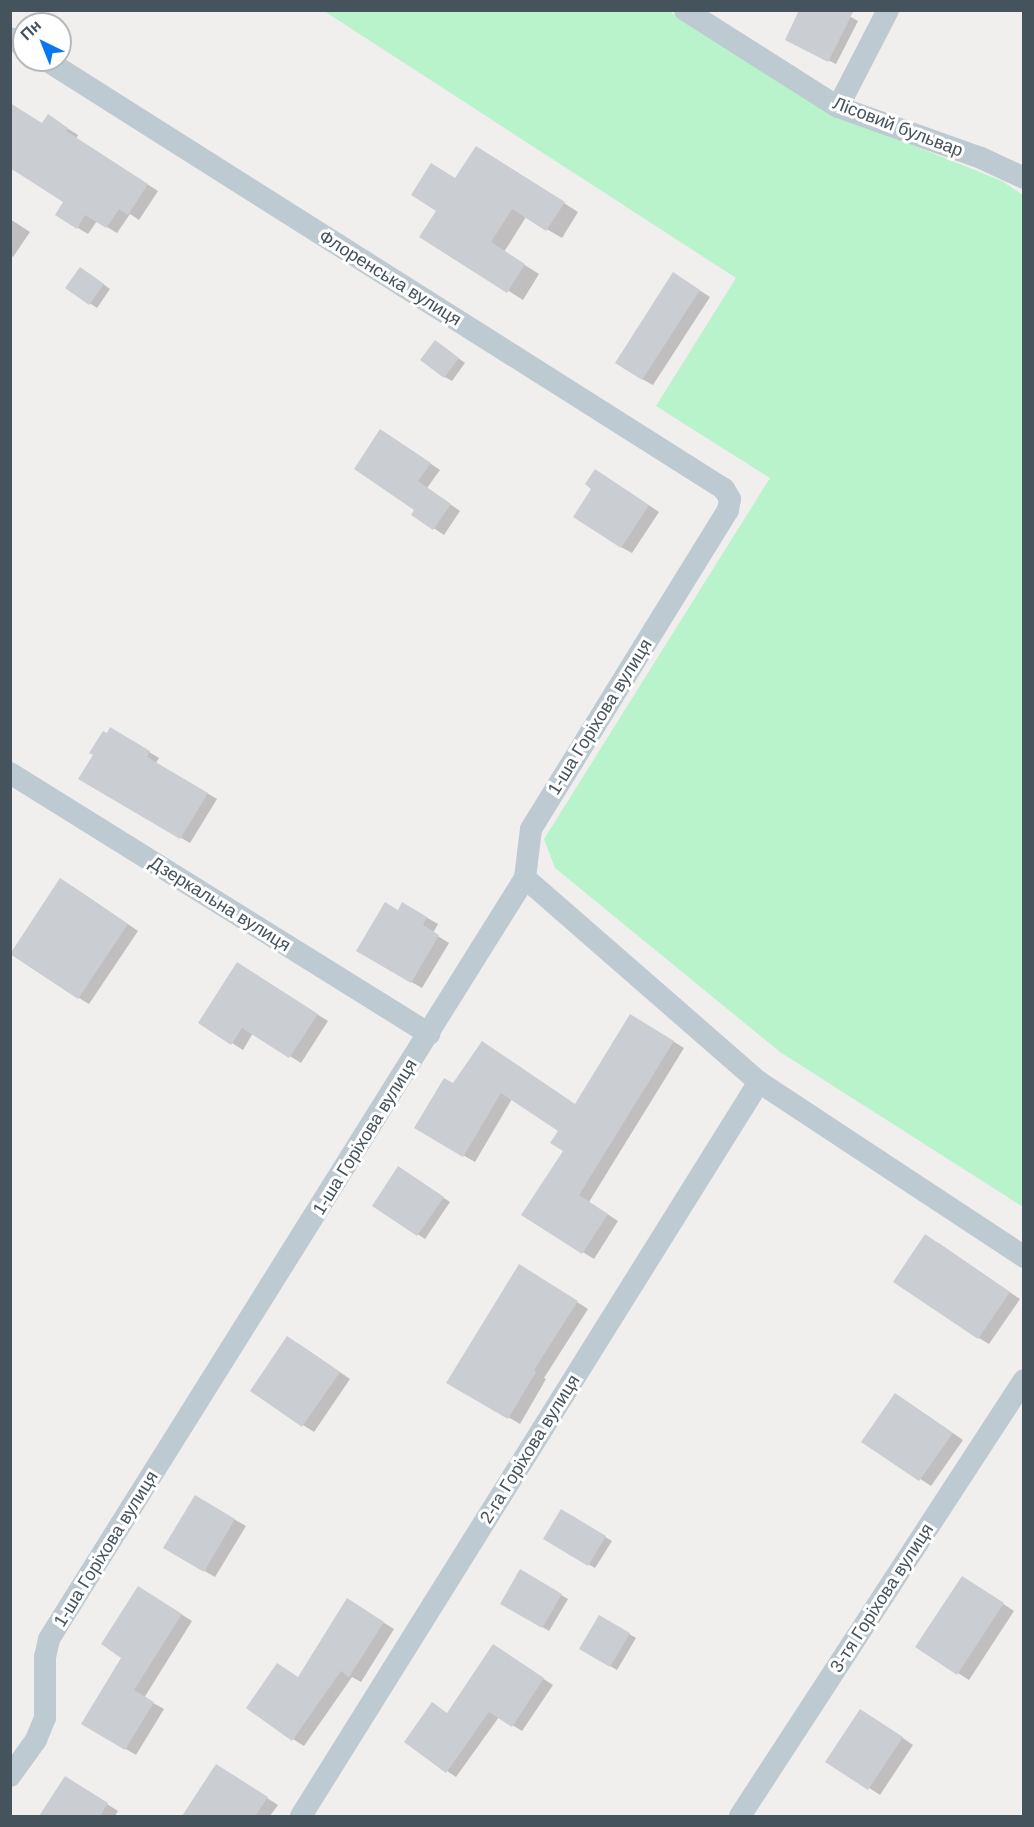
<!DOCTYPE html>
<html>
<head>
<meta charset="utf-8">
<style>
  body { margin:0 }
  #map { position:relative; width:1034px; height:1827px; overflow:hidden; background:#f1eeee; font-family:Helvetica,sans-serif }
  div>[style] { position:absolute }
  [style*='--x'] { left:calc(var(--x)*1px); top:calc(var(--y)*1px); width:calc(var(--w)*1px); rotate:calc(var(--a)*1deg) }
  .green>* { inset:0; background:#b8f3cc }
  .shadow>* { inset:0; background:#0003 }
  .building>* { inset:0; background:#caced3 }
  .street>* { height:22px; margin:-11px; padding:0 11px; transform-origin:11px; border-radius:11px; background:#bdcad2 }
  span { translate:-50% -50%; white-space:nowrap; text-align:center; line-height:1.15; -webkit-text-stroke:6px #fff; paint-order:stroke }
  .street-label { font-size:18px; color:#45535d }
  .frame { position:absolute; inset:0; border:12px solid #45535d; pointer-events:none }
  .north { position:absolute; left:12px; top:12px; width:60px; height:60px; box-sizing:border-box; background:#fff; border:2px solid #b5babe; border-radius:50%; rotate:317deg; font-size:16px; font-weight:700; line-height:24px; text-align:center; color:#45535d }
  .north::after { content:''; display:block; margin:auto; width:21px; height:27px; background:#0978f0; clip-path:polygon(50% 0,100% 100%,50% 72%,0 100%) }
</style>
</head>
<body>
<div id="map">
  <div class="green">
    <i style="clip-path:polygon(324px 11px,669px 11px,833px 113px,1002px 181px,1023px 195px,1023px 1207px,780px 1052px,555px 868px,544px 839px,770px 478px,656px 406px,736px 278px)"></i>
  </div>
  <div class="shadow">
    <i style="clip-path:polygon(851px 17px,858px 21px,836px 64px,794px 44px)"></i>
    <i style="clip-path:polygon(59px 123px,78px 135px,76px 139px,158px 191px,139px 220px,130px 214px,117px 233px,97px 221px,88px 234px,78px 228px,65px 201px,43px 125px)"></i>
    <i style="clip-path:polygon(491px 156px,578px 212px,562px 238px,526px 217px,504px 252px,539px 274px,523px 300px,421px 236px)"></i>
    <i style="clip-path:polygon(10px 219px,30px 232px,13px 257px,10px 255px)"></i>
    <i style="clip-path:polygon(88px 273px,110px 289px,97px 308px,67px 288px)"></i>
    <i style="clip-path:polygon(685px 281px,710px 297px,653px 385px,642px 379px)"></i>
    <i style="clip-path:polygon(442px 346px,465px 363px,452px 381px,445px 377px)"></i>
    <i style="clip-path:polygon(391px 437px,440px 470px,427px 488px,460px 511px,444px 535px,413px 514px,416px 509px)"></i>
    <i style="clip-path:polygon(606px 477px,659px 512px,632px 553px,621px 547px)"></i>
    <i style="clip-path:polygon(111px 729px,159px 758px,156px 763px,217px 799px,190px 843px,80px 778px)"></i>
    <i style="clip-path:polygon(72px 886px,138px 931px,89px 1004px,79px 998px)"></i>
    <i style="clip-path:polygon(403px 904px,438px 924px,433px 933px,449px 943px,422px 988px,358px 951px,399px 912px)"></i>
    <i style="clip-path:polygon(248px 971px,328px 1021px,301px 1063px,253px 1033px,243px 1050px,232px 1043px)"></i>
    <i style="clip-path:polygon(642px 1022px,684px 1048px,589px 1202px,618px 1221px,594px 1259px,523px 1215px,565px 1150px,560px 1131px,512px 1099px,475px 1162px,416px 1128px,454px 1085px,576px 1105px)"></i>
    <i style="clip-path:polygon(406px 1173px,450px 1202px,425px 1239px,374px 1205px)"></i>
    <i style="clip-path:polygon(937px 1242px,1020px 1299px,989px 1344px,979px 1338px)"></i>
    <i style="clip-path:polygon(530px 1272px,588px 1309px,544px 1378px,546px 1379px,520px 1424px,448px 1382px)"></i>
    <i style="clip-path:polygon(299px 1344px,350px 1379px,314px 1432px,303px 1425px)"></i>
    <i style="clip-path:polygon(906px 1401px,963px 1440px,931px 1486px,863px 1441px)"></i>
    <i style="clip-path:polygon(195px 1497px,246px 1526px,215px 1577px,165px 1548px)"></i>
    <i style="clip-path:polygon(562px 1511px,612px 1541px,595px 1568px,545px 1539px)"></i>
    <i style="clip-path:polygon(521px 1571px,568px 1599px,549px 1631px,502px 1603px)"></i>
    <i style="clip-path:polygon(973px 1584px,1014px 1611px,969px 1680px,958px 1673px)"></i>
    <i style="clip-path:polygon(149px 1594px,192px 1621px,144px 1698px,164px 1709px,136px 1755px,83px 1723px,123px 1657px)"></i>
    <i style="clip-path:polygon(358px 1607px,394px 1629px,361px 1682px,352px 1677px,304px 1746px,293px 1739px,299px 1678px)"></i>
    <i style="clip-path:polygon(600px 1617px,636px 1638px,617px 1670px,581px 1649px)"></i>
    <i style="clip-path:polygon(502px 1652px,553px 1685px,522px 1731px,499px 1717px,456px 1777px,447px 1771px,433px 1704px,448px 1714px)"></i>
    <i style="clip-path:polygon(872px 1717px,913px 1745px,880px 1795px,828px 1761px)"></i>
    <i style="clip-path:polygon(217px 1766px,278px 1805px,270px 1816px,184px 1816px)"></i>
    <i style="clip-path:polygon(66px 1778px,118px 1811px,115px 1816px,41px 1816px)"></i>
  </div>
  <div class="building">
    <i style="clip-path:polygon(799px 10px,854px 10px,828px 62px,785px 40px)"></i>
    <i style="clip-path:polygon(10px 103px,42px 123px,48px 114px,68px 128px,66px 131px,148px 184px,128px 215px,119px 209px,106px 228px,85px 215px,77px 229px,55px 215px,63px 202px,10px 168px)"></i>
    <i style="clip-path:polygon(476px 146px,565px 202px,546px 231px,512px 209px,491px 242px,525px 264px,507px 293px,419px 237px,436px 211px,411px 195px,431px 163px,455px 178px)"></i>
    <i style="clip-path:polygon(80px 267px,104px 284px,89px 305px,65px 288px)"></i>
    <i style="clip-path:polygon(673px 272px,700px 290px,642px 380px,615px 363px)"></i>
    <i style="clip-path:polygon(435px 340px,459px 358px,444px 378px,420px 360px)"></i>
    <i style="clip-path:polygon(380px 429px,431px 463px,418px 481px,451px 504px,433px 530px,411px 515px,414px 510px,354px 469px)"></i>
    <i style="clip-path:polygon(595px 469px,649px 505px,621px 548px,573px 517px,591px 489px,585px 484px)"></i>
    <i style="clip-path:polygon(110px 727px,150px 751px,147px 757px,208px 793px,180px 839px,78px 779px,93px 755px,89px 753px,103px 731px,107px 733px)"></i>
    <i style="clip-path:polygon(60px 878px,128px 924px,78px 999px,10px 954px)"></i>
    <i style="clip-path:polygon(385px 902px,398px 910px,402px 902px,427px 917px,423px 925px,439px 935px,411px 983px,356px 951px)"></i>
    <i style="clip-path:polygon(237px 962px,318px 1014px,289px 1058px,242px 1028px,231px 1045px,198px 1023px)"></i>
    <i style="clip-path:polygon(630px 1014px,674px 1041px,579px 1195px,608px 1214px,582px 1254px,521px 1215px,563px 1151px,550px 1143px,558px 1131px,501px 1093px,463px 1157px,414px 1128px,444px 1078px,453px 1083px,482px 1041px,575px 1104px)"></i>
    <i style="clip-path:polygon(398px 1166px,444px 1197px,417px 1236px,372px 1206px)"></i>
    <i style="clip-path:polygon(925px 1234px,1010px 1292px,978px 1339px,893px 1282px)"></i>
    <i style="clip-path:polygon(519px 1264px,578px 1301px,534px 1370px,536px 1372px,508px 1419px,446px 1383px)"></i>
    <i style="clip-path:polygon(287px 1336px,340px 1372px,302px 1427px,250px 1391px)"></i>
    <i style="clip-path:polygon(895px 1393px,953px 1433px,919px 1481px,861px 1442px)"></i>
    <i style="clip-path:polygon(195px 1495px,235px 1519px,204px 1572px,163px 1548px)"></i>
    <i style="clip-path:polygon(561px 1509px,606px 1536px,588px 1566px,543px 1539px)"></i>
    <i style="clip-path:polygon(520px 1569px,562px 1594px,542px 1628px,500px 1604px)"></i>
    <i style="clip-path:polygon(962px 1576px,1004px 1603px,957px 1675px,915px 1647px)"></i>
    <i style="clip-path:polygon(138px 1586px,182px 1614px,134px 1690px,154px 1702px,125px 1750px,81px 1724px,121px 1658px,101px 1644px)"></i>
    <i style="clip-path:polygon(347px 1598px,384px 1622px,349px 1677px,341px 1671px,292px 1741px,246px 1708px,277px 1663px,298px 1677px)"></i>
    <i style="clip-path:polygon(599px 1615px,630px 1633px,610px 1667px,579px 1649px)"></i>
    <i style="clip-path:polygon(493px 1644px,544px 1678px,512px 1727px,489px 1712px,446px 1773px,404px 1742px,432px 1702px,447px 1713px)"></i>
    <i style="clip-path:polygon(860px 1709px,903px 1737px,868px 1790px,825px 1762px)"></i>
    <i style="clip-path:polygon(216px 1764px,268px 1797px,255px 1816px,182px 1816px)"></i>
    <i style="clip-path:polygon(65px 1776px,108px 1803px,100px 1816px,39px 1816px)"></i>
  </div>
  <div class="street">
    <i style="--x:685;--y:10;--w:181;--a:32.4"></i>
    <i style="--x:838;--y:107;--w:152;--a:19.6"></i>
    <i style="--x:981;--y:158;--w:47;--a:24.9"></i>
    <i style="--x:10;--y:38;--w:16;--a:30"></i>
    <i style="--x:838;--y:107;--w:109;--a:-62.7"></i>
    <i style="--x:10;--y:773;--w:494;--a:31.9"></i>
    <i style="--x:525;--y:878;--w:310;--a:41.1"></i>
    <i style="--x:759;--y:1082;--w:318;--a:33.4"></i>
    <i style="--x:10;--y:1776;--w:44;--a:-54.2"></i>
    <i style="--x:36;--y:1740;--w:24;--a:-68"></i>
    <i style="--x:45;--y:1718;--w:61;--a:-90"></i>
    <i style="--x:45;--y:1657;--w:18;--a:-77"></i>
    <i style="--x:49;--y:1639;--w:898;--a:-57.97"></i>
    <i style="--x:525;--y:878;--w:49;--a:-83"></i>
    <i style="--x:531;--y:829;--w:375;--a:-58.3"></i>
    <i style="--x:728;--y:510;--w:11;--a:-80"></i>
    <i style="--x:730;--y:499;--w:12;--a:-121"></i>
    <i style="--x:724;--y:489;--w:802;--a:-147.68"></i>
    <i style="--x:301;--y:1816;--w:865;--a:-58.04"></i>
    <i style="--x:740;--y:1816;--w:520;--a:-56.92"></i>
  </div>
  <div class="street-label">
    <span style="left:898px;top:127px;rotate:21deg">Лісовий бульвар</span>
    <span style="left:390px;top:278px;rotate:32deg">Флоренська вулиця</span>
    <span style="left:600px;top:717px;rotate:-58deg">1-ша Горіхова вулиця</span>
    <span style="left:220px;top:904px;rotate:32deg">Дзеркальна вулиця</span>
    <span style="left:365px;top:1137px;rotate:-58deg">1-ша Горіхова вулиця</span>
    <span style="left:530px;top:1449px;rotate:-58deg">2-га Горіхова вулиця</span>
    <span style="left:106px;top:1549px;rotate:-58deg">1-ша Горіхова вулиця</span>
    <span style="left:882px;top:1598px;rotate:-57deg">3-тя Горіхова вулиця</span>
  </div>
  <div class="frame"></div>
  <div class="north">Пн</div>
</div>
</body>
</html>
